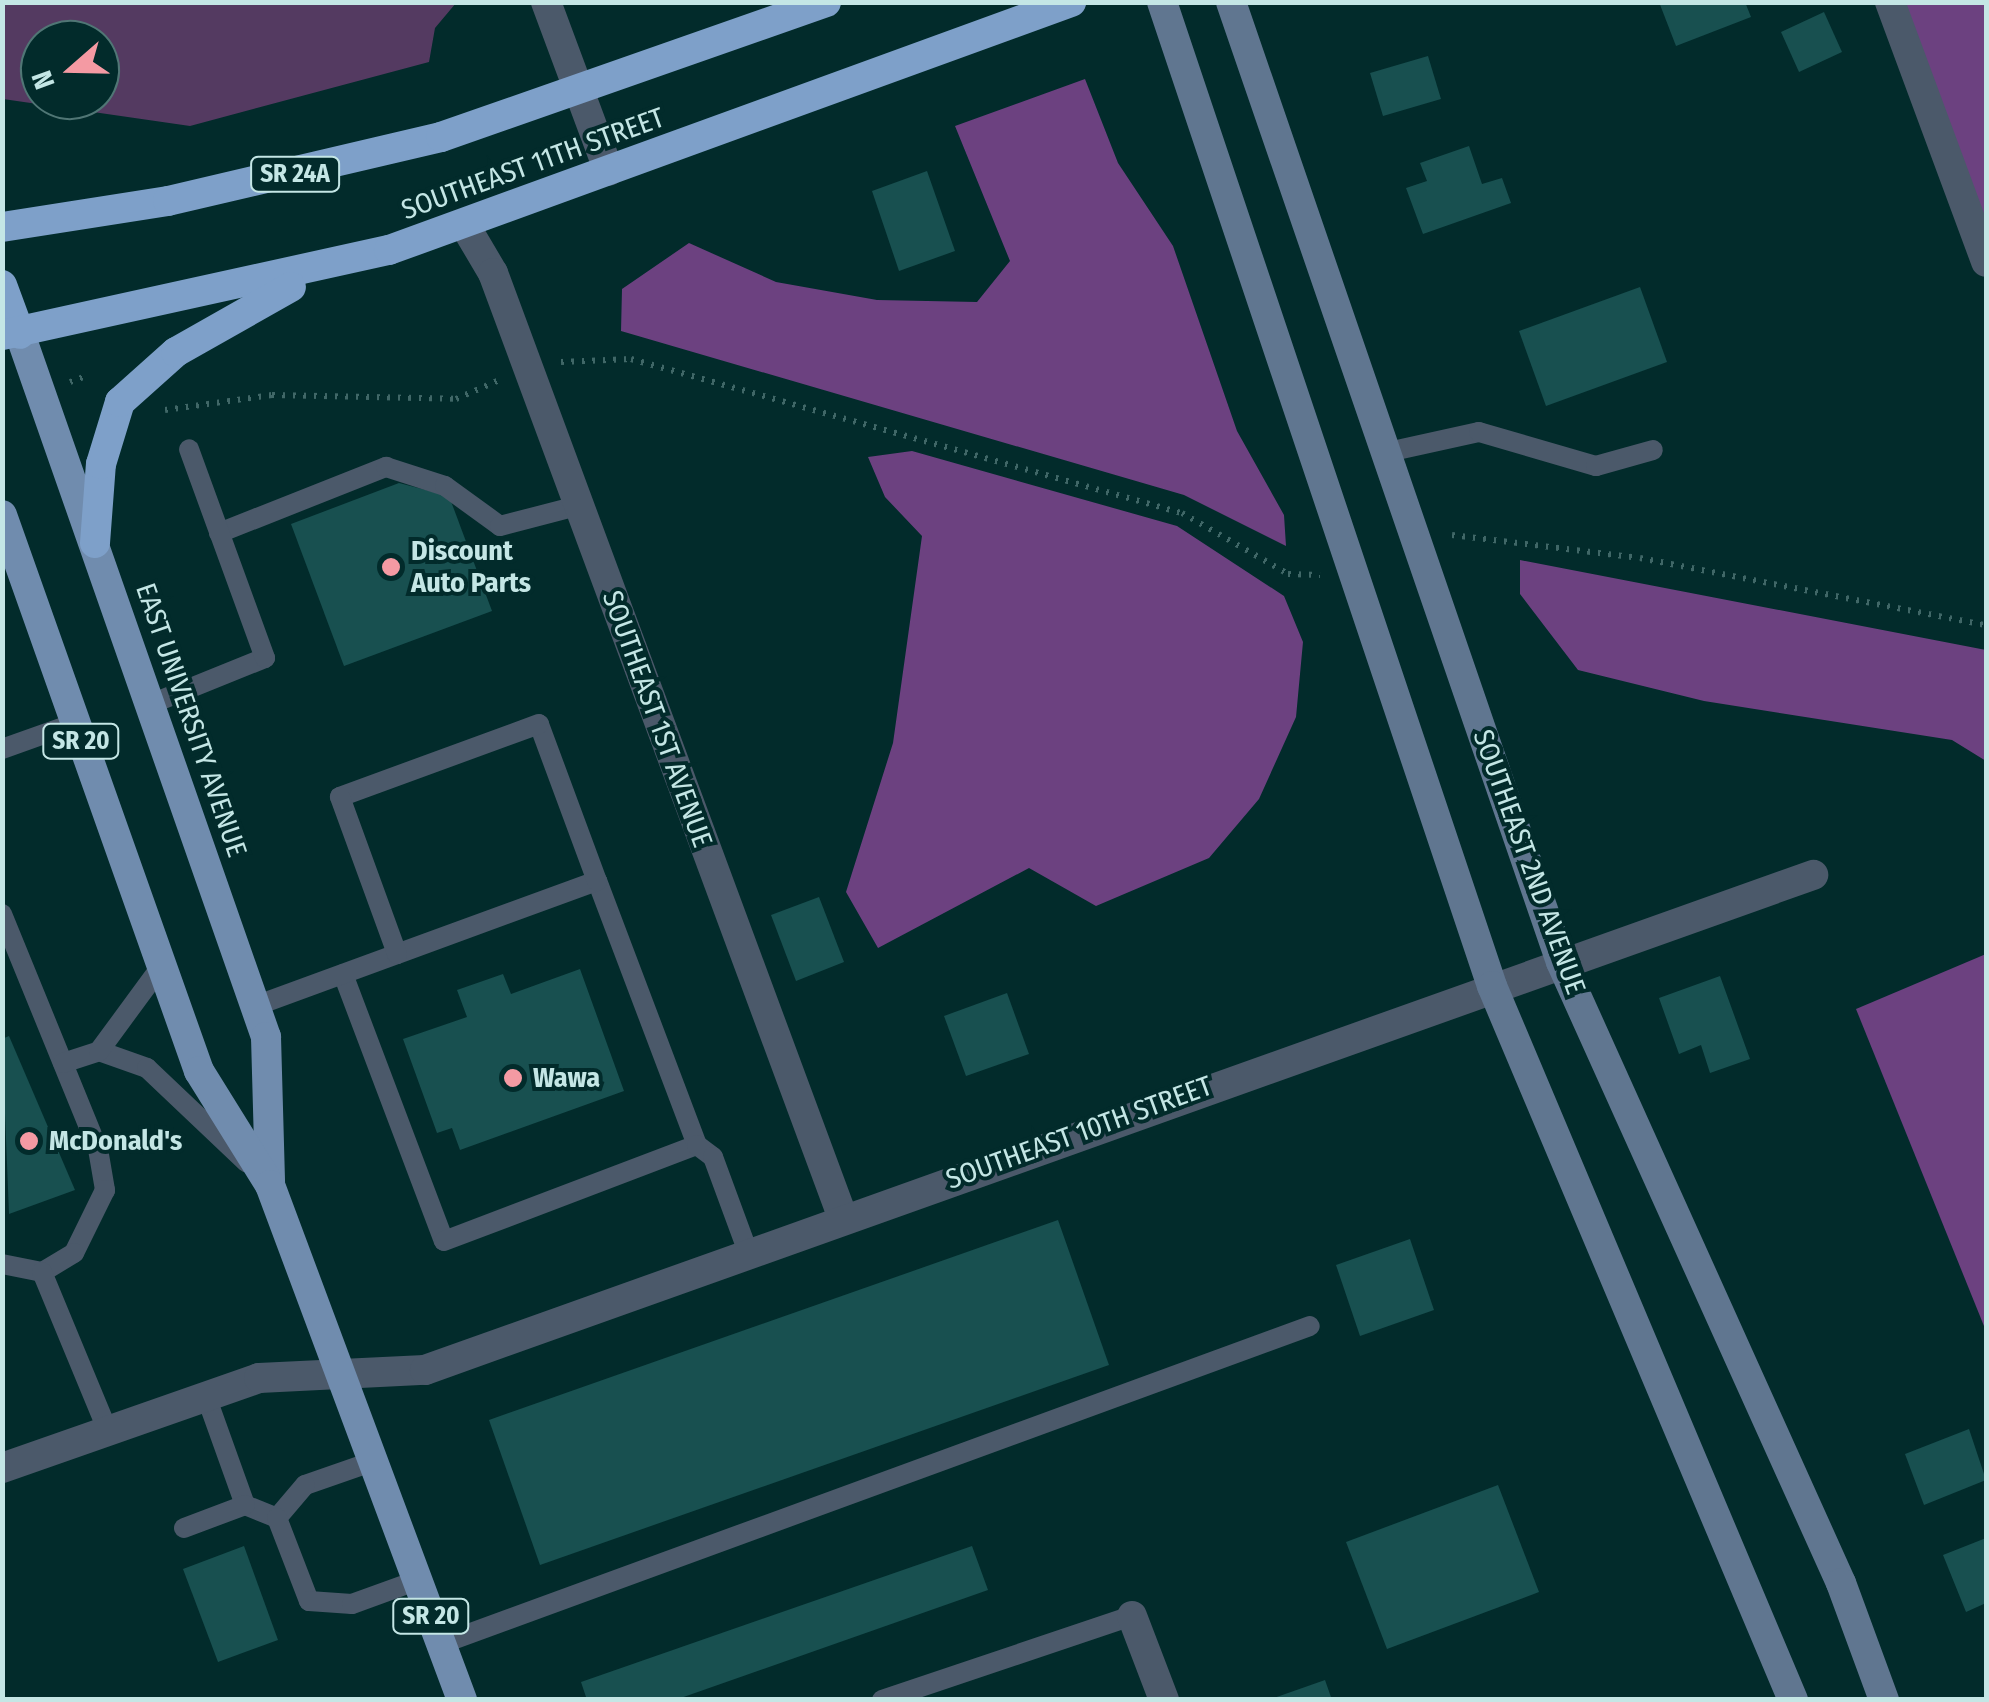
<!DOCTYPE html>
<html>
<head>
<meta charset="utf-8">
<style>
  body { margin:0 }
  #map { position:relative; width:1989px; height:1702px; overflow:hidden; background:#022b2b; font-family:"Fira Sans Condensed",sans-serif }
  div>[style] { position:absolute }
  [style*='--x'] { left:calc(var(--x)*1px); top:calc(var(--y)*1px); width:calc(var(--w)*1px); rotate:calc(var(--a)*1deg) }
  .green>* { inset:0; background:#543a61 }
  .forest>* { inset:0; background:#6c4180 }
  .building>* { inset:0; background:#185050 }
  .path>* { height:6px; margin-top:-3px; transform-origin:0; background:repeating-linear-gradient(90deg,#406767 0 2.5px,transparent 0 10.5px) }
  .lane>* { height:20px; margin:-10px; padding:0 10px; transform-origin:10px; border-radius:10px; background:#4b596a }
  .street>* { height:30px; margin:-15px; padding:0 15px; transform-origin:15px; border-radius:15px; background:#4b596a }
  .secondary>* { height:30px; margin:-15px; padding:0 15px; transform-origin:15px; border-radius:15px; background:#607690 }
  .primary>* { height:30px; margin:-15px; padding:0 15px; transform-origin:15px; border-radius:15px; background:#708cae }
  .highway>* { height:30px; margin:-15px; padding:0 15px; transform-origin:15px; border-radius:15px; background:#7ea0c9 }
  .dots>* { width:28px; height:28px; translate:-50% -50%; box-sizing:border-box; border:5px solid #022b2b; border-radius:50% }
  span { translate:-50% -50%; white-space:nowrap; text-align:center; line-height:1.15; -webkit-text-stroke:8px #022b2b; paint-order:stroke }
  .shield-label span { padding:2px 8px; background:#022b2b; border:2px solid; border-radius:8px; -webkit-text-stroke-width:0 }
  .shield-label { font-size:25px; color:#c4e6e5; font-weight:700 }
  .street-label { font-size:28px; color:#c4e6e5 }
  .poi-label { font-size:28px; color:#c4e6e5; font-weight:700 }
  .left { translate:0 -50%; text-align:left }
  .frame { position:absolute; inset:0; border:5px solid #c4e6e5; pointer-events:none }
  .north { position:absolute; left:20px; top:20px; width:100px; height:100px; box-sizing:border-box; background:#022b2b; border:2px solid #507675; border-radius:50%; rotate:250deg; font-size:28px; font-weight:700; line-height:40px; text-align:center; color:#c4e6e5 }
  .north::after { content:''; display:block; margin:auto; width:35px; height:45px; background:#f49aa3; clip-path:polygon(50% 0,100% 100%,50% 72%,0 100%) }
</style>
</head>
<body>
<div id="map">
  <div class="green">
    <i style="clip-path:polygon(evenodd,3px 2px,456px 2px,456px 3px,435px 28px,429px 62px,190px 126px,3px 99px,3px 2px,40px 40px,100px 40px,100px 100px,40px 100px,40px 40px)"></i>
  </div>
  <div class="forest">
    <i style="clip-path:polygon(1902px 3px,1986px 3px,1986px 236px)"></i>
    <i style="clip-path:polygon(1085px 79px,1118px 163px,1173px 246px,1237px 431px,1284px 515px,1286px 546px,1184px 495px,621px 331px,622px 289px,689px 243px,776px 282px,877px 300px,977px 302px,1010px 261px,955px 126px)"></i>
    <i style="clip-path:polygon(912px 451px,1177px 526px,1284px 596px,1303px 642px,1296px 717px,1259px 799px,1209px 858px,1096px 906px,1029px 868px,878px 948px,846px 892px,893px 743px,922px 536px,885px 497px,868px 457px)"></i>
    <i style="clip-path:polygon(1520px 560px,1986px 650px,1986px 761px,1952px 740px,1704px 701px,1578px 670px,1520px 594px)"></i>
    <i style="clip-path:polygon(1986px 954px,1986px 1331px,1856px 1009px)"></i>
  </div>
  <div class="building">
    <i style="clip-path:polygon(1659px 2px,1745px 2px,1751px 17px,1676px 46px)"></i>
    <i style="clip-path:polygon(1824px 12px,1842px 52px,1799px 72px,1781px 32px)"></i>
    <i style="clip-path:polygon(1428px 56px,1441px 99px,1383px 116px,1370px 73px)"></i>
    <i style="clip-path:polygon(1469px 146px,1482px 184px,1502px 178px,1511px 203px,1423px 234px,1406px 188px,1427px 181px,1420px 163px)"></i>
    <i style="clip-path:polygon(927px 171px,955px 251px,899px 271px,872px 191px)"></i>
    <i style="clip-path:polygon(1640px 287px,1667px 362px,1546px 406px,1519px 331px)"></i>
    <i style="clip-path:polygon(399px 483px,449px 496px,492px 611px,344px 666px,291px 524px)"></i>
    <i style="clip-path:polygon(819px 897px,844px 962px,796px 981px,771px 915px)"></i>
    <i style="clip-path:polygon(580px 969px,624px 1091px,460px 1150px,452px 1128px,437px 1133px,403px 1039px,467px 1017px,457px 990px,503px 974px,511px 994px)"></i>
    <i style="clip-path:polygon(1720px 976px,1750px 1059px,1710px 1073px,1701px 1045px,1679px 1054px,1659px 998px)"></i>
    <i style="clip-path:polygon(1007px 993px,1029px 1054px,966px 1076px,944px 1016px)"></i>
    <i style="clip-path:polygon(9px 1036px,75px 1190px,9px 1214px,2px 1039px)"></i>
    <i style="clip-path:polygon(1058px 1220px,1109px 1365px,540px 1565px,489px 1420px)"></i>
    <i style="clip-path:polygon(1410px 1239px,1434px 1310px,1360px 1336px,1336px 1265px)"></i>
    <i style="clip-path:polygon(1969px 1429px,1986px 1480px,1924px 1505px,1905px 1454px)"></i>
    <i style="clip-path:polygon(1498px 1485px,1539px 1592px,1387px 1649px,1346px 1542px)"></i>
    <i style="clip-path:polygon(1986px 1538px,1986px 1603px,1966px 1612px,1943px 1555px)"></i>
    <i style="clip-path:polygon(244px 1546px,278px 1640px,218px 1662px,183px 1569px)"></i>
    <i style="clip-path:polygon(972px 1546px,988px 1590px,675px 1700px,587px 1700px,581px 1682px)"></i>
    <i style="clip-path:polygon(1325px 1680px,1332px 1700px,1271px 1700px,1271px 1699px)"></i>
  </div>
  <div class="path">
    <i style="--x:561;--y:362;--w:70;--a:-2.5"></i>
    <i style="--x:631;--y:359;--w:572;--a:15.62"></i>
    <i style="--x:1182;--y:513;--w:122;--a:29.9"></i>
    <i style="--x:1288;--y:574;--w:32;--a:2"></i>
    <i style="--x:70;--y:382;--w:20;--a:-20"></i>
    <i style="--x:165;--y:410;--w:108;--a:-8"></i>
    <i style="--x:272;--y:395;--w:184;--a:1.2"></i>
    <i style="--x:456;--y:399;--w:45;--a:-23.7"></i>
    <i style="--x:1452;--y:535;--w:189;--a:7"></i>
    <i style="--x:1640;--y:558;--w:352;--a:11"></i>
  </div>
  <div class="lane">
    <i style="--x:1388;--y:452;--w:93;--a:-12.4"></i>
    <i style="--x:1479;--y:432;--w:122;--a:16.2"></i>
    <i style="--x:1596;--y:466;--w:59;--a:-15.7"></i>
    <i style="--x:219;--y:533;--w:180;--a:-21.6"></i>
    <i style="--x:386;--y:467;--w:62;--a:17.9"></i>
    <i style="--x:445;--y:486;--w:68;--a:36"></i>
    <i style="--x:500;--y:526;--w:80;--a:-14.6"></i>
    <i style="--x:151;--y:704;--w:123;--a:-22"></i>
    <i style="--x:265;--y:658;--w:222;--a:-110"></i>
    <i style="--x:2;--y:749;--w:77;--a:-19.6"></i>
    <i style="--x:2;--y:914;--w:254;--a:67.8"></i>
    <i style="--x:98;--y:1149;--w:42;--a:80.3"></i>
    <i style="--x:105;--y:1190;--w:70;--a:116.2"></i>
    <i style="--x:74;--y:1253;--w:37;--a:149"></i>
    <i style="--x:42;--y:1272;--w:41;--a:-168.7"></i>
    <i style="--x:343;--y:974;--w:285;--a:69.3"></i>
    <i style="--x:444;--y:1241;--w:271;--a:-20.8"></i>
    <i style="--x:697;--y:1145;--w:282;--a:-110.7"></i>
    <i style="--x:255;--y:1006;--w:151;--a:-20.1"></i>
    <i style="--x:397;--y:954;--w:213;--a:-20.1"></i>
    <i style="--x:597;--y:881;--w:167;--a:-110.3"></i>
    <i style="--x:539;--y:724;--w:212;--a:159.9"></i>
    <i style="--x:340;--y:797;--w:167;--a:70"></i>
    <i style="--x:99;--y:1051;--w:51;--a:19.5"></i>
    <i style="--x:147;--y:1068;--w:137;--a:43.5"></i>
    <i style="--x:63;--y:1063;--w:38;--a:-18"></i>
    <i style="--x:99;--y:1051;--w:103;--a:-53.7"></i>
    <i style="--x:697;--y:1145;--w:20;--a:37"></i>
    <i style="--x:713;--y:1157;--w:101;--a:69.8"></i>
    <i style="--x:42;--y:1272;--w:170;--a:67.5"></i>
    <i style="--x:206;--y:1396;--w:116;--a:70.3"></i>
    <i style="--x:245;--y:1505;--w:35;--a:22"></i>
    <i style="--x:374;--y:1461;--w:73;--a:160.8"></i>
    <i style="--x:305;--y:1485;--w:43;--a:130.3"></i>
    <i style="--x:277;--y:1518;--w:89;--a:68.9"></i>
    <i style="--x:309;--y:1601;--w:43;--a:4"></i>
    <i style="--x:352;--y:1604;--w:70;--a:-20"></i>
    <i style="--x:184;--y:1528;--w:65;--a:-20.7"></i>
    <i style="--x:441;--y:1644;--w:925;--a:-20.1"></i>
    <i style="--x:882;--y:1700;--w:264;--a:-18.6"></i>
  </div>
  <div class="street">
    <i style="--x:546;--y:2;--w:180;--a:69.6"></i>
    <i style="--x:1890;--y:2;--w:277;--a:69.7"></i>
    <i style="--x:464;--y:224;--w:57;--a:59.4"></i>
    <i style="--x:493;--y:273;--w:1008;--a:69.68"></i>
    <i style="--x:2;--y:1468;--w:272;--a:-19.3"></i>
    <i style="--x:259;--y:1378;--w:166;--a:-2.8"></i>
    <i style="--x:425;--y:1370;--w:1474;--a:-19.63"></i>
    <i style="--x:1132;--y:1616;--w:90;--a:69.1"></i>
  </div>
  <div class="secondary">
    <i style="--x:1162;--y:2;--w:1038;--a:71.46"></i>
    <i style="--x:1492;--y:986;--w:775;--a:67.14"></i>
    <i style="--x:1231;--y:2;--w:1015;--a:71.03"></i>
    <i style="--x:1561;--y:962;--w:681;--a:65.73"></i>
    <i style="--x:1841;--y:1583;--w:125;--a:69.8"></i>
  </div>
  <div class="primary">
    <i style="--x:20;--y:334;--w:745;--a:70.71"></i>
    <i style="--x:266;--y:1037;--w:145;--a:88.4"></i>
    <i style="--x:2;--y:515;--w:590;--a:70.49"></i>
    <i style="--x:199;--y:1071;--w:134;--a:58.1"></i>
    <i style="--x:270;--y:1185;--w:550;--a:69.55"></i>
  </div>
  <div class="highway">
    <i style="--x:2;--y:227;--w:168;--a:-8.9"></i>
    <i style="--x:168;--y:201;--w:280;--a:-13.2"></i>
    <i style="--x:441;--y:137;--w:408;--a:-19.3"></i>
    <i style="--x:2;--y:285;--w:52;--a:69.8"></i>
    <i style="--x:2;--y:335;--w:396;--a:-12.4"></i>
    <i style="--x:389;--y:250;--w:726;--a:-19.98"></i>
    <i style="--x:95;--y:543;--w:79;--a:-85.7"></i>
    <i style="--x:101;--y:464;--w:65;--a:-73"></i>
    <i style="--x:120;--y:402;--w:75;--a:-41.8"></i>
    <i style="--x:176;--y:352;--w:132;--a:-29.5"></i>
  </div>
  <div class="dots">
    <i style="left:391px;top:567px;background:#f49aa3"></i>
    <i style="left:513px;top:1078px;background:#f49aa3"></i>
    <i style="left:29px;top:1141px;background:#f49aa3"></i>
  </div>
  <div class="shield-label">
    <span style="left:295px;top:174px">SR 24A</span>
    <span style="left:81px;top:741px">SR 20</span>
    <span style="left:431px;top:1616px">SR 20</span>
  </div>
  <div class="street-label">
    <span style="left:533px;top:164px;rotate:-20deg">SOUTHEAST 11TH STREET</span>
    <span style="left:657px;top:719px;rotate:70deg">SOUTHEAST 1ST AVENUE</span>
    <span style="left:191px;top:720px;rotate:71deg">EAST UNIVERSITY AVENUE</span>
    <span style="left:1529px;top:862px;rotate:70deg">SOUTHEAST 2ND AVENUE</span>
    <span style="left:1079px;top:1133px;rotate:-20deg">SOUTHEAST 10TH STREET</span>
  </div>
  <div class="poi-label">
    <span class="left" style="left:411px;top:567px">Discount<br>Auto Parts</span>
    <span class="left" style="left:533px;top:1078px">Wawa</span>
    <span class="left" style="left:49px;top:1141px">McDonald's</span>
  </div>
  <div class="frame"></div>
  <div class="north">N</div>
</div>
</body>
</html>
